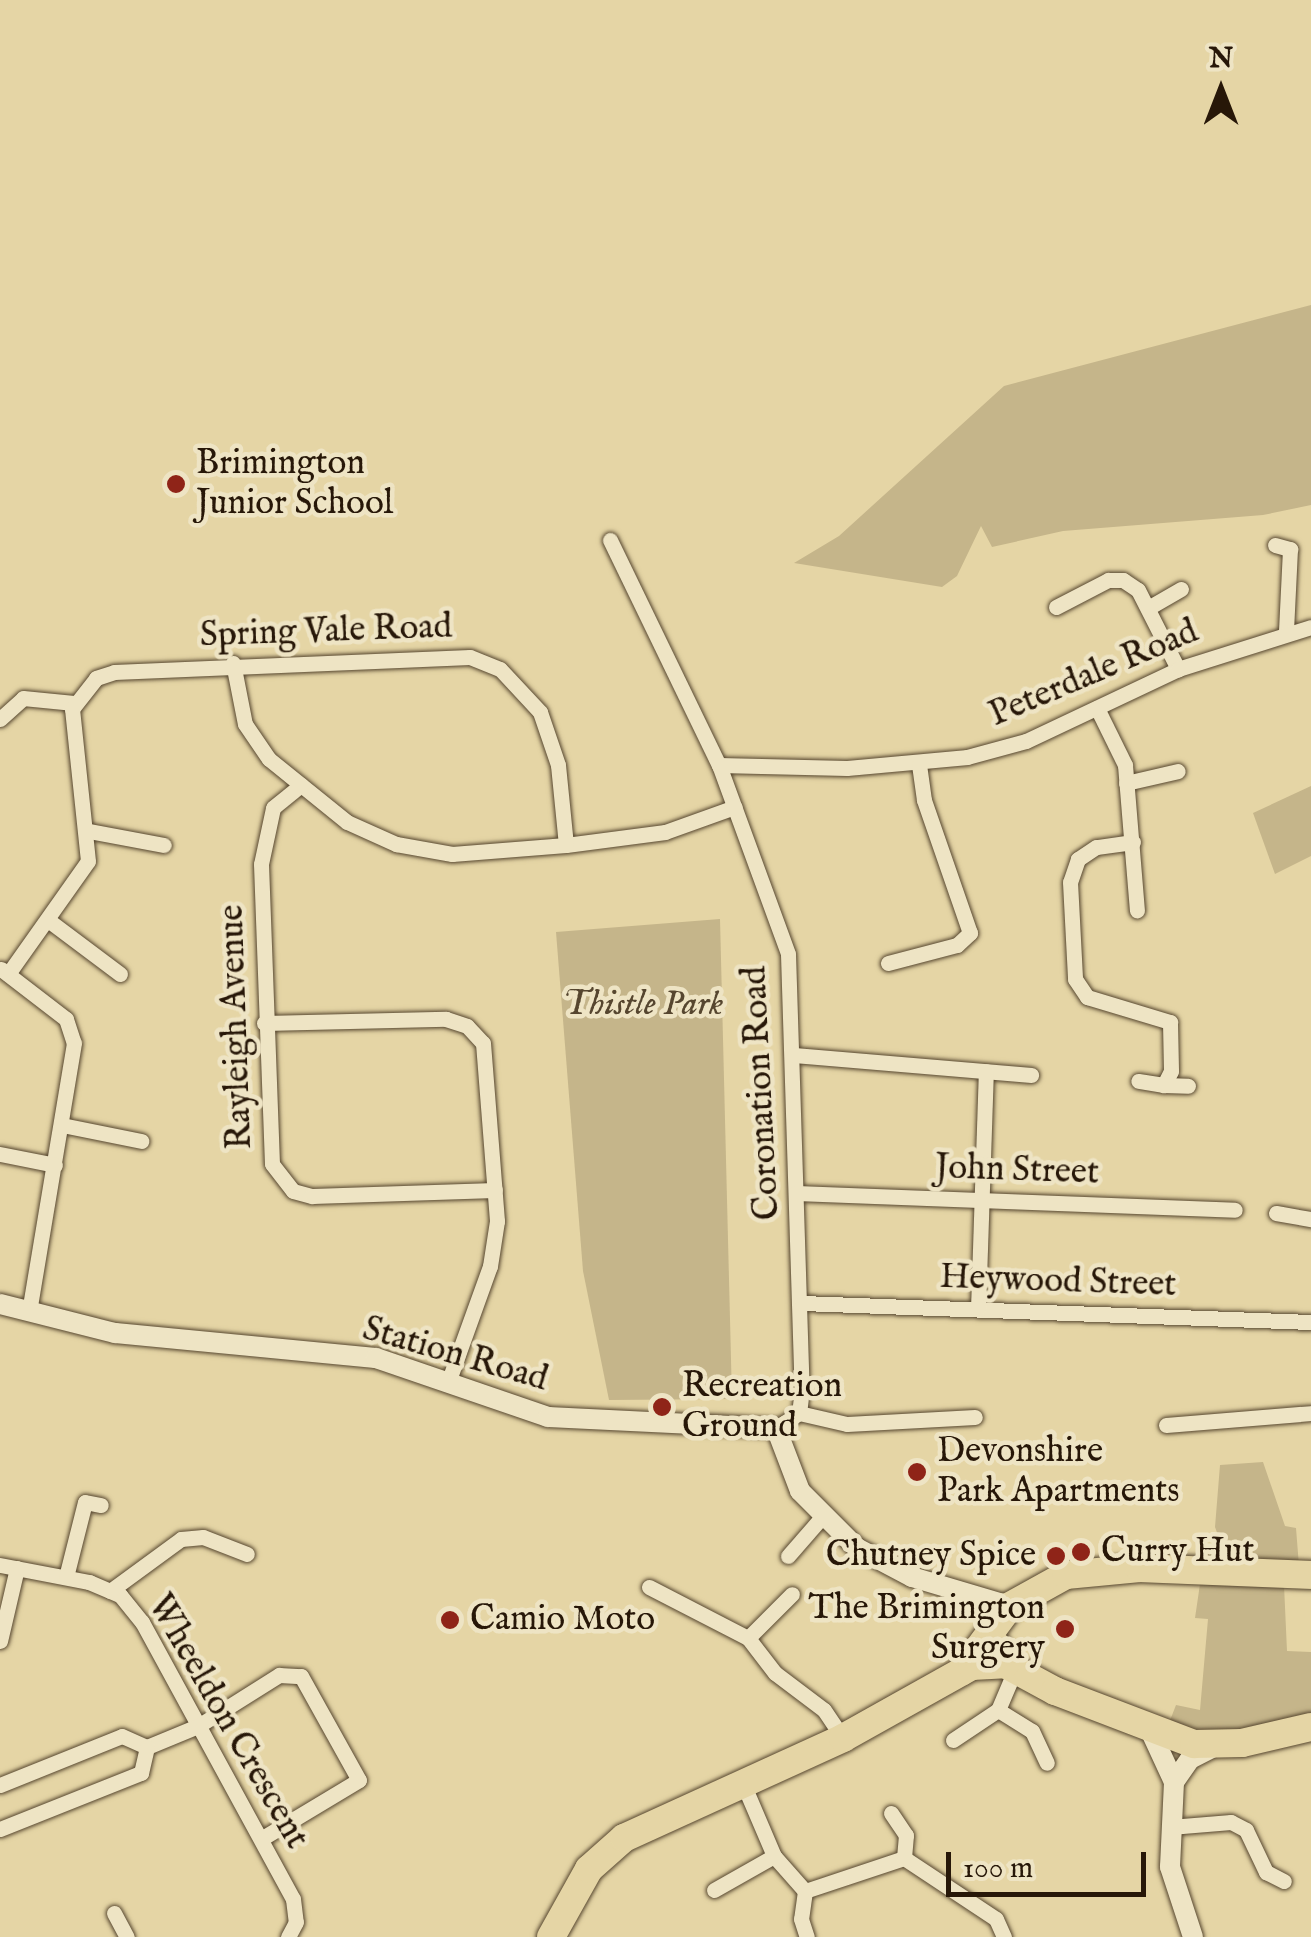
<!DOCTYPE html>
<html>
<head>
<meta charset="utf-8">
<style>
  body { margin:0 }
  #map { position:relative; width:1311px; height:1937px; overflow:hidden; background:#e5d5a5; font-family:"IM FELL English",serif }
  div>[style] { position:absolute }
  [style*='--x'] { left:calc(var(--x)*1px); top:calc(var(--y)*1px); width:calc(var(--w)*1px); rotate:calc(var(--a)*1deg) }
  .green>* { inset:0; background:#c5b58a }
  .roads { filter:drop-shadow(0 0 2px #56462f) drop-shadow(0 0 2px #56462f) }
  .street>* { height:15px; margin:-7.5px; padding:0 7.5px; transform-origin:7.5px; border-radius:7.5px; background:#eee4c4 }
  .secondary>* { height:20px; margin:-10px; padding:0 10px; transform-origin:10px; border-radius:10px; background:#eee4c4 }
  .highway>* { height:28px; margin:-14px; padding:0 14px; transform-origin:14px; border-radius:14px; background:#e5d5a5 }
  .dots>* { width:28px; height:28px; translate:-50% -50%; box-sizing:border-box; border:5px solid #eee4c4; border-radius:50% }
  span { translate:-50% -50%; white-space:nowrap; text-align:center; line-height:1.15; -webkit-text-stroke:9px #eee4c4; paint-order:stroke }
  .poi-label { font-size:35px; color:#271708 }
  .left { translate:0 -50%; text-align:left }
  .right { translate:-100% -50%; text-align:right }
  .street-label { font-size:35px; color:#271708 }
  .park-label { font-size:35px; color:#56462f; font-style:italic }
  .north { position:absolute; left:1171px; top:40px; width:100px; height:100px; -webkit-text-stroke:8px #eee4c4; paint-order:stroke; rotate:0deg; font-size:28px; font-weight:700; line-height:40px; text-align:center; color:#271708 }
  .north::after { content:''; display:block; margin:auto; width:35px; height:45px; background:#271708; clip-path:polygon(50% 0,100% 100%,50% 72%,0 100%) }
  .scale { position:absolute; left:946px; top:1852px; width:200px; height:45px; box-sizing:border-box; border:5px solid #271708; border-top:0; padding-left:12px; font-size:30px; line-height:35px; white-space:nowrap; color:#271708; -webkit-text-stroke:8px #eee4c4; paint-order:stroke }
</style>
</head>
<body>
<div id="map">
  <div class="green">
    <i style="clip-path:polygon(1311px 305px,1311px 505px,1263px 515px,1063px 531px,992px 547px,981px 526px,957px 576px,942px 587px,794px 563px,839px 536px,1004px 386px)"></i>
    <i style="clip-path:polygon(1311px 786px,1311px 856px,1275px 874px,1253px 813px)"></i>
    <i style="clip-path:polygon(720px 919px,732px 1399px,609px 1400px,583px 1271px,556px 932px)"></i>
    <i style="clip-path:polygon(1263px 1462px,1285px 1526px,1296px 1528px,1299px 1566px,1228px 1563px,1215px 1527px,1220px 1465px)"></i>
    <i style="clip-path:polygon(1200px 1584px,1284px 1585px,1287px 1651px,1311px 1652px,1311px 1714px,1208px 1737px,1169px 1723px,1176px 1705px,1200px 1710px,1208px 1619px,1195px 1618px)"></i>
  </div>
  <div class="roads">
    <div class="street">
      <i style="--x:610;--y:540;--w:250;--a:64.2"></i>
      <i style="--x:719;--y:765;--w:201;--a:69.9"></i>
      <i style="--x:788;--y:954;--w:435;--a:88.2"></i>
      <i style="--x:802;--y:1389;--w:24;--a:97"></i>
      <i style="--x:799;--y:1413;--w:27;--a:147"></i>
      <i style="--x:1275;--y:545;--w:16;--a:15"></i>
      <i style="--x:1290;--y:549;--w:83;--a:92.8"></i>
      <i style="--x:1056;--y:607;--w:59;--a:-27.4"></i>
      <i style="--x:1108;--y:580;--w:15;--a:0"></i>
      <i style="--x:1123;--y:580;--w:18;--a:34"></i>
      <i style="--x:1138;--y:590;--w:89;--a:63.1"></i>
      <i style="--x:1148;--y:608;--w:38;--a:-30"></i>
      <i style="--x:233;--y:663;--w:62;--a:78.9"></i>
      <i style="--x:245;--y:724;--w:42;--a:55.6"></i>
      <i style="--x:269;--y:759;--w:100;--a:38.9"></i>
      <i style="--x:347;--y:822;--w:54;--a:24.2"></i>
      <i style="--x:396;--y:844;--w:57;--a:10.1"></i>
      <i style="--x:452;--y:854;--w:114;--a:-4.5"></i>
      <i style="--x:566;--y:845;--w:100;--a:-7.5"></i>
      <i style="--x:665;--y:832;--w:74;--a:-19.7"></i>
      <i style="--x:1097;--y:708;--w:64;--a:63.8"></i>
      <i style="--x:1125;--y:765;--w:146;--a:85.3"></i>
      <i style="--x:0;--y:719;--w:31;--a:-42"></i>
      <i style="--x:23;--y:698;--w:51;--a:5.6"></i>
      <i style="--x:719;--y:765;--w:128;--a:1.3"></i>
      <i style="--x:847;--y:768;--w:121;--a:-5.2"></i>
      <i style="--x:967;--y:757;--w:61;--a:-15.2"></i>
      <i style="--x:1026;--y:741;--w:168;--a:-25.3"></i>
      <i style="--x:1178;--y:669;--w:139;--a:-17.5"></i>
      <i style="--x:1126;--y:783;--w:53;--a:-13"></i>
      <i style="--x:301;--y:785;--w:36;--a:141"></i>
      <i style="--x:273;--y:808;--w:57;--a:102.1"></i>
      <i style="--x:261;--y:864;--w:300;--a:87.9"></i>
      <i style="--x:272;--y:1164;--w:34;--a:52"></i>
      <i style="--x:293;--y:1191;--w:20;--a:15"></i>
      <i style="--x:312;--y:1196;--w:183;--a:-1.9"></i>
      <i style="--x:89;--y:831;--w:76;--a:10.6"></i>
      <i style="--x:1133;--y:842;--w:37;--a:172"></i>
      <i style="--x:1096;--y:847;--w:22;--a:146"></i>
      <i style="--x:1078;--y:859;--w:24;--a:109"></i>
      <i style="--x:1070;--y:882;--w:97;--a:87"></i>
      <i style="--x:1075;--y:979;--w:22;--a:56"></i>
      <i style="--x:1087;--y:997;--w:87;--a:16.8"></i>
      <i style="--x:1170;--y:1022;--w:49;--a:88.8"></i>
      <i style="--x:1171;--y:1071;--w:16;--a:117"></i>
      <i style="--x:1164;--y:1085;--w:26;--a:-171"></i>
      <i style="--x:48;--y:920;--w:90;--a:36.9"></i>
      <i style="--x:888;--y:963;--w:71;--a:-14.6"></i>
      <i style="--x:957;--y:945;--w:18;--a:-43"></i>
      <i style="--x:970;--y:933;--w:141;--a:-109.1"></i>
      <i style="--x:924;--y:800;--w:36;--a:-98"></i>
      <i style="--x:1;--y:969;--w:82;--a:37.6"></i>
      <i style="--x:66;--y:1019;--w:25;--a:72"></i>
      <i style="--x:74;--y:1043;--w:273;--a:99.5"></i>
      <i style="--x:8;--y:974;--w:138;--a:-54.7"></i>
      <i style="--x:88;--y:861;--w:153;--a:-96"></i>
      <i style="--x:72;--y:709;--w:39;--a:-52"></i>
      <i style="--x:96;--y:678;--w:19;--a:-18"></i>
      <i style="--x:114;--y:672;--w:356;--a:-2.4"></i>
      <i style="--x:470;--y:657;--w:32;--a:22"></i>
      <i style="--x:500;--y:669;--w:59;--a:47.1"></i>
      <i style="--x:540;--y:712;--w:56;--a:71.2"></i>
      <i style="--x:558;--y:765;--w:80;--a:84.3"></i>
      <i style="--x:264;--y:1023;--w:182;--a:-1.3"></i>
      <i style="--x:446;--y:1019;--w:22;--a:18"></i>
      <i style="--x:467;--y:1026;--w:23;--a:47"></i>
      <i style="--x:483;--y:1043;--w:179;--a:85.5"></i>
      <i style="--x:497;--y:1221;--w:46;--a:98.8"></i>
      <i style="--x:490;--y:1266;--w:121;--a:109.8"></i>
      <i style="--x:794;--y:1055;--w:238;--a:4.8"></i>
      <i style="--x:1164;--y:1085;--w:24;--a:2"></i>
      <i style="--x:62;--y:1125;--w:81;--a:11.4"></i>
      <i style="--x:0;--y:1154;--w:56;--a:11.3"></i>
      <i style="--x:796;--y:1193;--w:439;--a:2.2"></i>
      <i style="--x:1276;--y:1213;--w:36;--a:10"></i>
      <i style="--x:802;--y:1303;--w:509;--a:2.14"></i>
      <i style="--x:978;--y:1309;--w:238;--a:-88.1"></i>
      <i style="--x:799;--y:1413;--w:49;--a:12.9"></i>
      <i style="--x:847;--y:1424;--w:128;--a:-3.1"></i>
      <i style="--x:1166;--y:1425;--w:145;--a:-4.7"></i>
      <i style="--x:788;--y:1556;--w:50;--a:-49"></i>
      <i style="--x:0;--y:1565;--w:91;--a:10.8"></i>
      <i style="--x:89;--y:1582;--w:34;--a:23"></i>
      <i style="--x:120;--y:1595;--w:35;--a:51"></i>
      <i style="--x:142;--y:1622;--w:315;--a:61.4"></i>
      <i style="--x:293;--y:1899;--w:23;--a:83"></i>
      <i style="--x:296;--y:1922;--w:17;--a:118"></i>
      <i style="--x:66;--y:1577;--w:77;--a:-75.8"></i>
      <i style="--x:85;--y:1502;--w:16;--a:11"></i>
      <i style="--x:649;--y:1587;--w:111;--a:27.3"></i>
      <i style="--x:748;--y:1638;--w:44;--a:52.4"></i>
      <i style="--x:775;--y:1673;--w:61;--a:37.1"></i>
      <i style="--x:824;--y:1710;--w:34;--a:56"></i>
      <i style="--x:110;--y:1591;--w:88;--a:-36.2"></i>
      <i style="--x:181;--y:1539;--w:22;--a:-5"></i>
      <i style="--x:203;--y:1537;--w:47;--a:21.1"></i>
      <i style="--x:748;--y:1638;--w:62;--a:-45"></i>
      <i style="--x:0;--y:1641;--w:75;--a:-76.9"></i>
      <i style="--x:1015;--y:1670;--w:43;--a:113"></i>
      <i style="--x:998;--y:1710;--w:40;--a:32"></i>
      <i style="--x:1032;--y:1731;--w:35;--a:65"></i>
      <i style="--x:953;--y:1740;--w:54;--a:-33.7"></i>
      <i style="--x:147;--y:1747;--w:55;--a:-22.4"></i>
      <i style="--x:198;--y:1726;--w:96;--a:-32.2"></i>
      <i style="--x:279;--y:1675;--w:22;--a:3"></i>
      <i style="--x:301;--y:1676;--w:119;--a:60.9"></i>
      <i style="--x:359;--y:1780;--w:114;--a:149"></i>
      <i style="--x:742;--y:1781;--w:82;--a:66.9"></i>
      <i style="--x:774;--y:1856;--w:47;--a:48.5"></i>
      <i style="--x:805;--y:1891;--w:104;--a:-18.4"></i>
      <i style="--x:904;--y:1858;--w:110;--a:33.5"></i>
      <i style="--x:996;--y:1919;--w:20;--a:66"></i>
      <i style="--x:0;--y:1785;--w:131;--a:-21.9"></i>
      <i style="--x:122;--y:1736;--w:27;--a:24"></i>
      <i style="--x:891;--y:1813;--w:27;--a:56"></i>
      <i style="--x:906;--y:1835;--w:23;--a:95"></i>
      <i style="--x:1170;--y:1827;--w:61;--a:-4.7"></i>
      <i style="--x:1231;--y:1822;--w:17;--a:28"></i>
      <i style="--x:1246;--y:1830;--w:47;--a:64.5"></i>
      <i style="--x:1266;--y:1872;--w:20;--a:27"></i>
      <i style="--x:0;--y:1829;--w:152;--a:-21.7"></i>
      <i style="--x:141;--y:1773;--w:27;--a:-77"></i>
      <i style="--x:714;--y:1890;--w:69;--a:-29.5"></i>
      <i style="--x:805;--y:1891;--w:28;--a:98"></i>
      <i style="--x:801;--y:1919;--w:19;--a:72"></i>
      <i style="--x:114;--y:1913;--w:27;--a:62"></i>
    </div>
    <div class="secondary">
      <i style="--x:0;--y:1304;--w:119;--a:14.2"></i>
      <i style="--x:115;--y:1333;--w:262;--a:5.5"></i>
      <i style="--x:376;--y:1358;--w:182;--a:18.9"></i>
      <i style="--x:548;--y:1417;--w:228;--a:2.8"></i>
      <i style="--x:776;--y:1428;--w:67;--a:69.1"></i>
      <i style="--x:800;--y:1491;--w:81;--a:45"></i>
      <i style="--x:857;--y:1548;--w:62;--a:27.8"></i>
      <i style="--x:912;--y:1577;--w:102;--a:16.5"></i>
      <i style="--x:1150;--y:1730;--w:57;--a:65.2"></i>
      <i style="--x:1193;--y:1937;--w:74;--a:-108.2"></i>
      <i style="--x:1170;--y:1867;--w:85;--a:-87.3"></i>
      <i style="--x:1174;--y:1782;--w:28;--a:-55"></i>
      <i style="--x:1190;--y:1759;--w:28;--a:-27"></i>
    </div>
    <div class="highway">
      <i style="--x:998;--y:1647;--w:18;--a:68"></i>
      <i style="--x:1005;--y:1664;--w:57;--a:28.4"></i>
      <i style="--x:1055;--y:1691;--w:149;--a:20.9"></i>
      <i style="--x:1194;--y:1744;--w:48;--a:-1.2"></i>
      <i style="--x:1242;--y:1743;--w:71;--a:-13.1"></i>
      <i style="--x:961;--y:1672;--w:82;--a:-53.4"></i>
      <i style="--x:1010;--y:1606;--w:64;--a:-29"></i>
      <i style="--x:1066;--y:1575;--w:74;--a:-5.4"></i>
      <i style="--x:1140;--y:1568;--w:171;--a:2.3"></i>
      <i style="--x:551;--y:1937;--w:78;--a:-60.8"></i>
      <i style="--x:589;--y:1869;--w:47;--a:-41.5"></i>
      <i style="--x:624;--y:1838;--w:241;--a:-24.5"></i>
      <i style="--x:843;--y:1738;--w:148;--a:-29.2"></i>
      <i style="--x:972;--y:1666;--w:33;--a:-3"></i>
    </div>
  </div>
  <div class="dots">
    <i style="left:176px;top:484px;background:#8f2418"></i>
    <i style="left:662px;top:1407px;background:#8f2418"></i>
    <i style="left:917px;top:1472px;background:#8f2418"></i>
    <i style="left:1081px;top:1552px;background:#8f2418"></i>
    <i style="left:1056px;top:1556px;background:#8f2418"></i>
    <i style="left:450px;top:1620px;background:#8f2418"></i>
    <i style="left:1065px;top:1629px;background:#8f2418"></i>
  </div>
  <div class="poi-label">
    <span class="left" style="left:196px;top:484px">Brimington<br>Junior School</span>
    <span class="left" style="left:682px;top:1407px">Recreation<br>Ground</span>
    <span class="left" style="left:937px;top:1472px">Devonshire<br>Park Apartments</span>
    <span class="left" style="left:1101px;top:1552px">Curry Hut</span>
    <span class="right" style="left:1036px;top:1556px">Chutney Spice</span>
    <span class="right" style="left:1045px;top:1629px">The Brimington<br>Surgery</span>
    <span class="left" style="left:470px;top:1620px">Camio Moto</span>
  </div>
  <div class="street-label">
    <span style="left:326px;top:632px;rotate:-2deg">Spring Vale Road</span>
    <span style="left:1094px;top:674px;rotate:-23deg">Peterdale Road</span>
    <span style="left:237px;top:1027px;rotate:-92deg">Rayleigh Avenue</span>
    <span style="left:762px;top:1093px;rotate:-93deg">Coronation Road</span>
    <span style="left:1017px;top:1171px;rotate:2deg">John Street</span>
    <span style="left:1058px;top:1282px;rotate:2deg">Heywood Street</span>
    <span style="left:455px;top:1355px;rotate:16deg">Station Road</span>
    <span style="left:227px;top:1722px;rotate:60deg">Wheeldon Crescent</span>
  </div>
  <div class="park-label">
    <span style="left:643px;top:1005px">Thistle Park</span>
  </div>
  <div class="north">N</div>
  <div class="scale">100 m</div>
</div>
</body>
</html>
